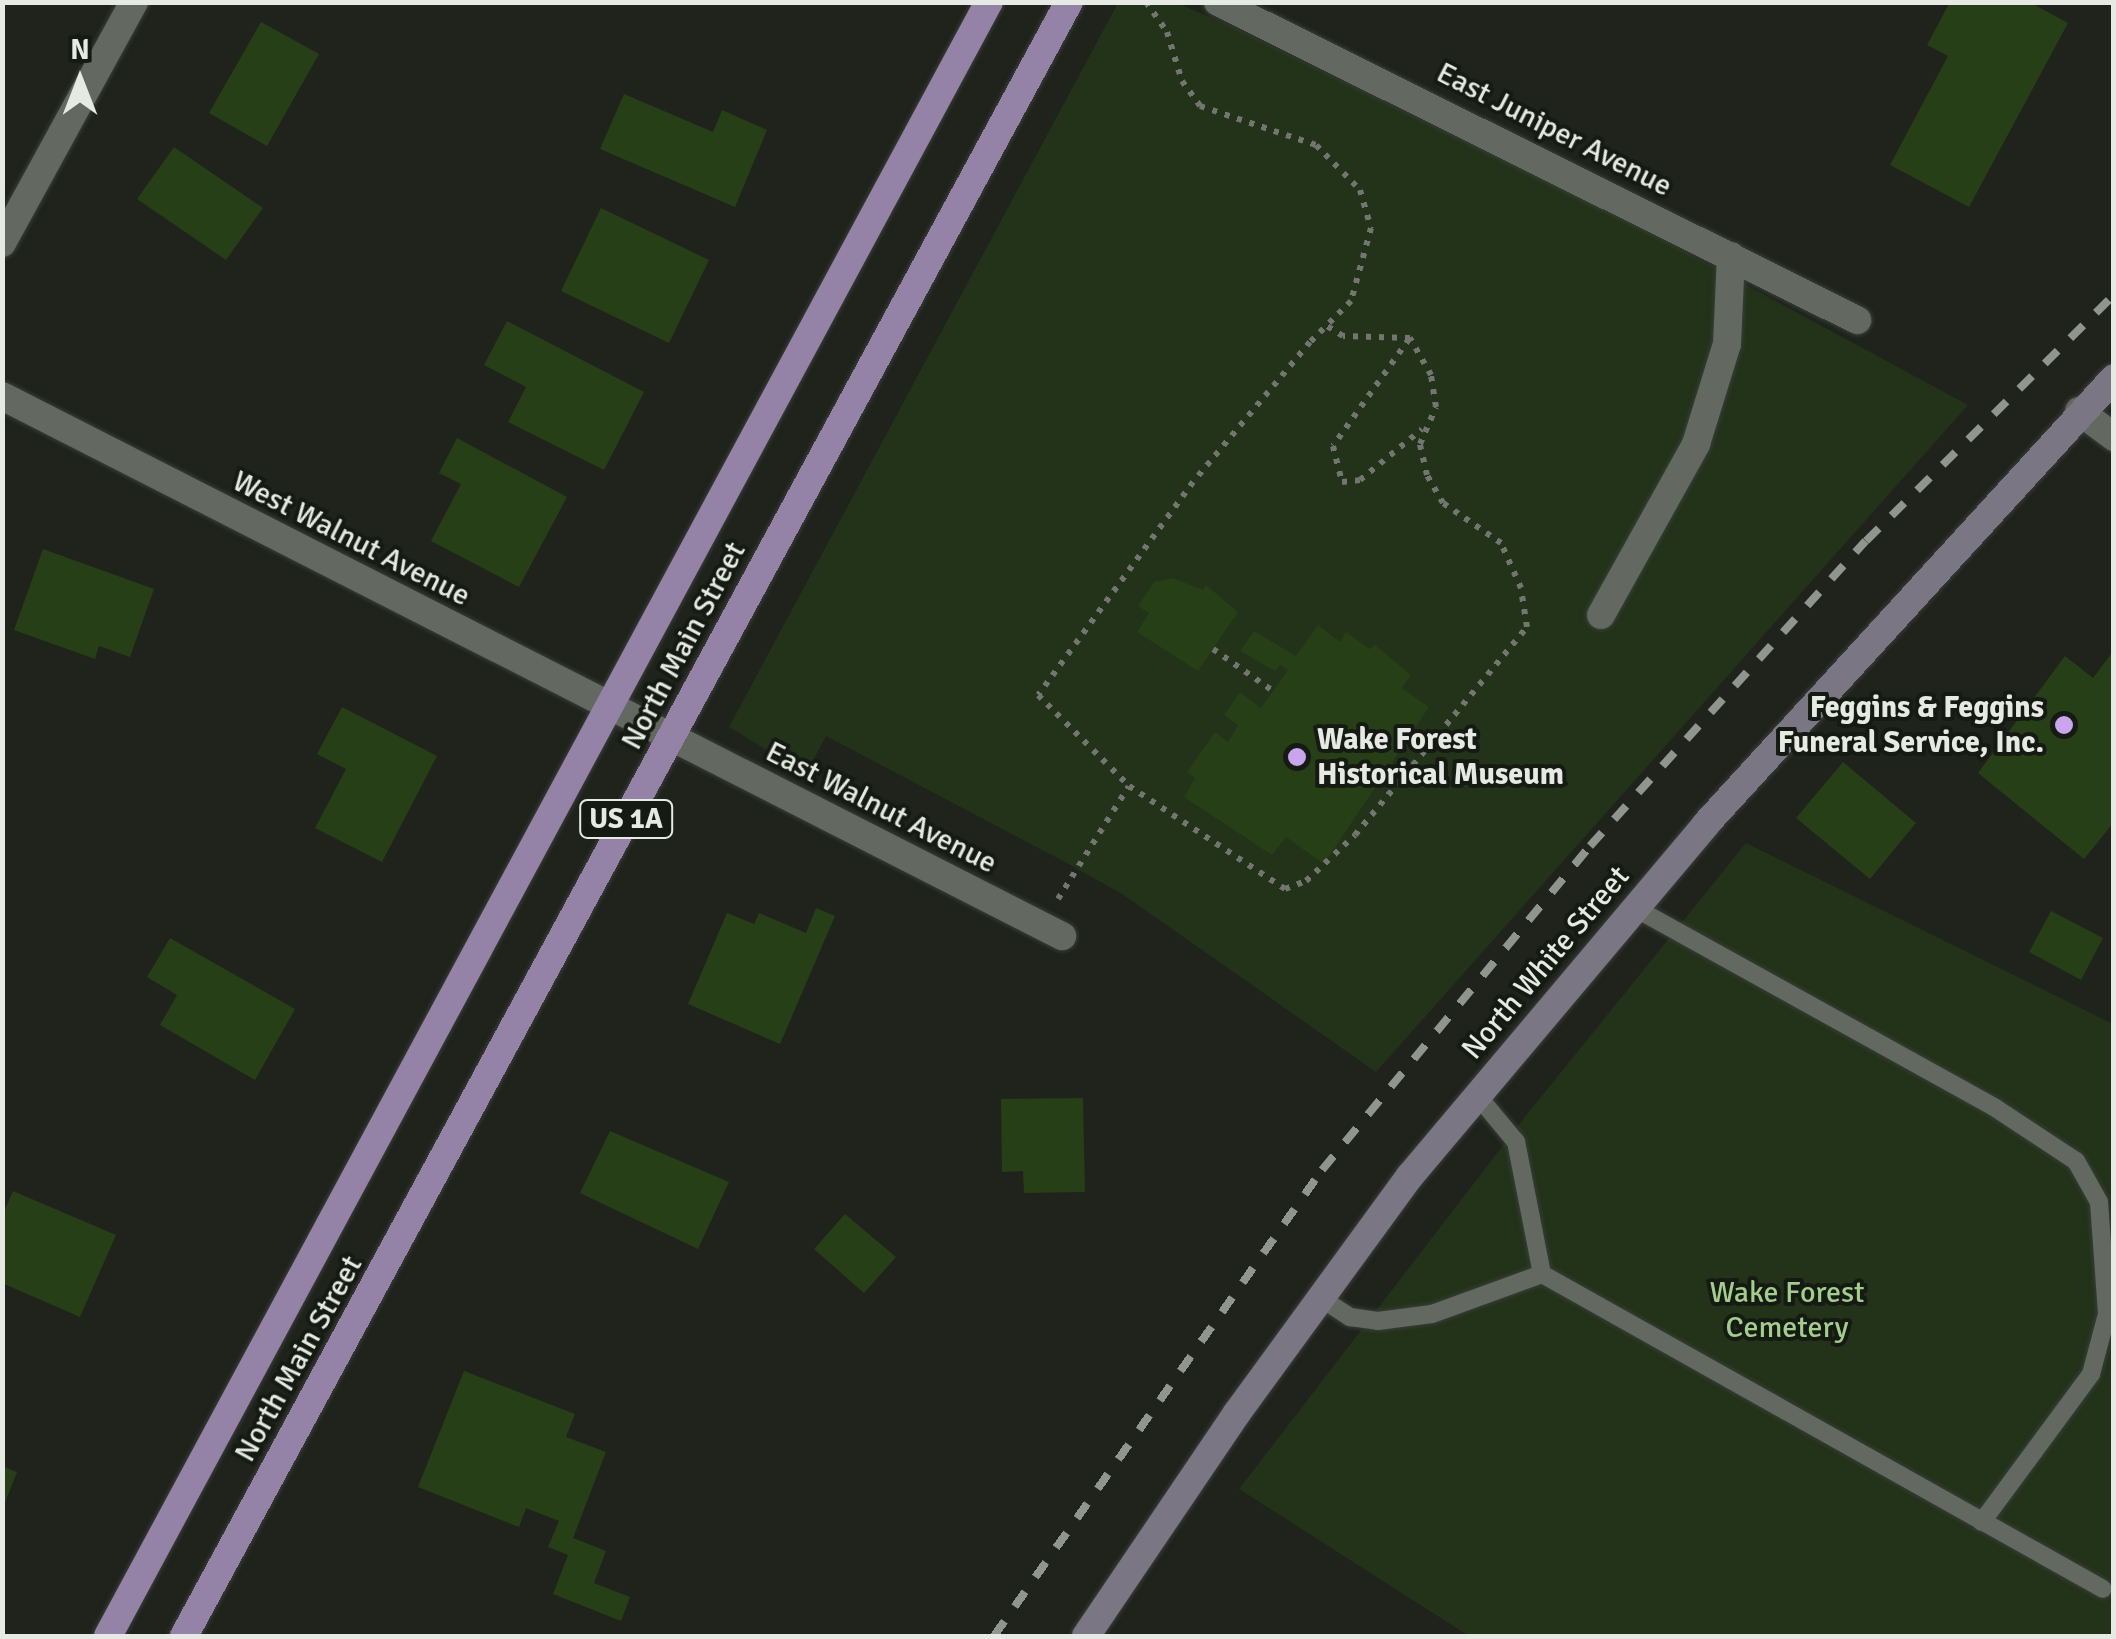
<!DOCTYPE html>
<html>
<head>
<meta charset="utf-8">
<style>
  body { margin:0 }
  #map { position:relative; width:2116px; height:1639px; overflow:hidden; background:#1f231c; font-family:Signika,sans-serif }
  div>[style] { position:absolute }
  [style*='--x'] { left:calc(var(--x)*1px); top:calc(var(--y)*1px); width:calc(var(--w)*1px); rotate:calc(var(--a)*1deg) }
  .green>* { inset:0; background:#223319 }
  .building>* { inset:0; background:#263f17 }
  .path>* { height:6px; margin-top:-3px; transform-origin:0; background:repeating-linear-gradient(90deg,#737670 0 5px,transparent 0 13px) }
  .roads { filter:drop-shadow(0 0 2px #393d38) drop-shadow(0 0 2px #393d38) }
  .service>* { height:18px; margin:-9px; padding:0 9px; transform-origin:9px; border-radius:9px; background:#636960 }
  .minor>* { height:28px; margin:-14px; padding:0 14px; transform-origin:14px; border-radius:14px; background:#636960 }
  .tertiary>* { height:28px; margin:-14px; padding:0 14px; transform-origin:14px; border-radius:14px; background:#636960 }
  .secondary>* { height:28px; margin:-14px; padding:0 14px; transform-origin:14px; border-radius:14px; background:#7b7683 }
  .primary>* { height:28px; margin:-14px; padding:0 14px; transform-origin:14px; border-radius:14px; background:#9483a6 }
  .rail>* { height:8px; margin-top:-4px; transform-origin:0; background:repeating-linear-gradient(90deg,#91958f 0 18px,transparent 0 36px) }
  .dots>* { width:28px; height:28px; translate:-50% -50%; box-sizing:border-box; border:5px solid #151a13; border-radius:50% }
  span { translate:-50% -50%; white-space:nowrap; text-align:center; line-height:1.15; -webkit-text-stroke:8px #151a13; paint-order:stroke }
  .shield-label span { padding:2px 8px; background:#151a13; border:2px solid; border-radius:8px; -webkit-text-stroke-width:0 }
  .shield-label { font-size:28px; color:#e6e9e4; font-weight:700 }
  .street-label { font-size:30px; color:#e6e9e4 }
  .poi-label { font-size:30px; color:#e6e9e4; font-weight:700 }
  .right { translate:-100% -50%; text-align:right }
  .left { translate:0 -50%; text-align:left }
  .park-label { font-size:30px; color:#a2cd8b }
  .frame { position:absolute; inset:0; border:5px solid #e6e9e4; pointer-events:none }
  .north { position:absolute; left:30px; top:30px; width:100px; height:100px; -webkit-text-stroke:8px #151a13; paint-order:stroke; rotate:0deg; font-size:28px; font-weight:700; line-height:40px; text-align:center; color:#e6e9e4 }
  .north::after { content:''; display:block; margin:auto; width:35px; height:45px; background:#e6e9e4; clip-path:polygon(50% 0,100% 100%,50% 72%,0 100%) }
</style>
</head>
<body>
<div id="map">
  <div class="green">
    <i style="clip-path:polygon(1118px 3px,1177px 3px,1231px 26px,1641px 228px,1968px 405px,1376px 1072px,1122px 894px,1065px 862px,826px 736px,806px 774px,729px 727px)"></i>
    <i style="clip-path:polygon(1746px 843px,2113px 1024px,2113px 1636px,1469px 1636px,1239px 1489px,1524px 1118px)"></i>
  </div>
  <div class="building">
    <i style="clip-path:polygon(1950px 2px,2029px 2px,2068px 23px,1969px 207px,1890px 165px,1948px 56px,1927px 45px)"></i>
    <i style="clip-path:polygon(261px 22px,319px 54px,267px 146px,209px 113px)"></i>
    <i style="clip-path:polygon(624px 94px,713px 132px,722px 110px,767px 130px,735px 207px,600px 149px)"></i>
    <i style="clip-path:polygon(174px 147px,263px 208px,226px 260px,137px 199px)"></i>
    <i style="clip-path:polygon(601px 208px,709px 260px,669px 343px,561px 291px)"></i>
    <i style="clip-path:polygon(507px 321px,644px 392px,604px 470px,508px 422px,526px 387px,484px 365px)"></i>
    <i style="clip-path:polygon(457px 438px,567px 497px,519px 587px,431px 541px,461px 484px,439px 473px)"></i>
    <i style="clip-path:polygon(43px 549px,154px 589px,130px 657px,99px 646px,95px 659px,14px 630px)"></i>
    <i style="clip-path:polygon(1173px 578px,1203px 590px,1206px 585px,1238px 612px,1198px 671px,1137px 632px,1149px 613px,1138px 606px,1154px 582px)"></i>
    <i style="clip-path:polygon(1318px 625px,1340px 642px,1346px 632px,1370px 649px,1375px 645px,1411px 675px,1402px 688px,1429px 707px,1324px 864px,1286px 837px,1272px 855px,1184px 797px,1195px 778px,1187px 772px,1215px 732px,1228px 742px,1238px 725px,1224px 715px,1240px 692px,1261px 708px,1288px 670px,1280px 665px,1275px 671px,1240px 651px,1254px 631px,1296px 656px)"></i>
    <i style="clip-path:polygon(2114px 650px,2114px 822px,2084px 859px,1978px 773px,2065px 656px,2093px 678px)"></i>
    <i style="clip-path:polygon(342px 707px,437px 756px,382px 862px,315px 828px,346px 769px,317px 754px)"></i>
    <i style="clip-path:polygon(1843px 762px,1916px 823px,1870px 879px,1796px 818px)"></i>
    <i style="clip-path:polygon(816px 908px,835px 916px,780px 1044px,688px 1004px,727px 913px,754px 924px,759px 913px,806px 933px)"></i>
    <i style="clip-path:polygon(2051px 911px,2103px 938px,2081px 980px,2029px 952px)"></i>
    <i style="clip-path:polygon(170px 938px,295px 1009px,255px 1080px,160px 1025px,177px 995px,147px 977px)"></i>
    <i style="clip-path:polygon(1083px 1098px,1085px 1192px,1024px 1193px,1023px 1171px,1002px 1172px,1001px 1099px)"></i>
    <i style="clip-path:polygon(610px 1131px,729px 1182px,698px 1249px,580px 1193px)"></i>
    <i style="clip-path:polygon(13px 1191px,116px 1235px,80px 1317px,2px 1283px,2px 1216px)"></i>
    <i style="clip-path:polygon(845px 1214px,896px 1257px,864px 1293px,814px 1249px)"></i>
    <i style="clip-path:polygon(464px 1371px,575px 1414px,566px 1437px,606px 1452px,573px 1538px,606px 1551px,594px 1583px,630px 1597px,621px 1621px,553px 1594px,568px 1555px,548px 1547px,559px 1521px,526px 1508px,519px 1527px,418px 1487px)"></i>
    <i style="clip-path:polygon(2px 1466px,17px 1472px,3px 1508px,2px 1508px)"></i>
  </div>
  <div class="path">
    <i style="--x:1146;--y:2;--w:37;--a:55"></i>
    <i style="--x:1167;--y:32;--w:51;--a:73"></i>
    <i style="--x:1182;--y:81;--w:31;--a:54"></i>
    <i style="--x:1200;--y:106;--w:122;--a:18.6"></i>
    <i style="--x:1316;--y:145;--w:63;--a:45.6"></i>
    <i style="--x:1360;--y:190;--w:40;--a:74"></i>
    <i style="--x:1371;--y:228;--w:76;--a:105.3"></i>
    <i style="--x:1351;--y:301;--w:58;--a:135"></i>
    <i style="--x:1310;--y:342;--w:182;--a:129.9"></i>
    <i style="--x:1193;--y:482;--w:263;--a:126"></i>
    <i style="--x:1038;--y:695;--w:129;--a:45"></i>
    <i style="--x:1129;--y:786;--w:187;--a:33.4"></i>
    <i style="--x:1285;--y:889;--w:22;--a:-21"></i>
    <i style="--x:1306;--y:881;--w:67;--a:-43.2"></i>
    <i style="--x:1355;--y:835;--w:270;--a:-50.4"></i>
    <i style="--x:1527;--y:627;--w:39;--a:-99"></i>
    <i style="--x:1521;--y:588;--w:49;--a:-114"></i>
    <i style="--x:1501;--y:543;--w:70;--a:-145.4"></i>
    <i style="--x:1443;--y:503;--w:32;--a:-120"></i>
    <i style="--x:1427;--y:475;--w:32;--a:-103"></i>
    <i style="--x:1420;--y:444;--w:40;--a:-66.6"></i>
    <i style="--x:1436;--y:407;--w:32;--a:-99"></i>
    <i style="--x:1431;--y:375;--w:43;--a:-119.6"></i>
    <i style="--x:1410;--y:338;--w:67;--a:-178.3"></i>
    <i style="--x:1343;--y:336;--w:19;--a:-148"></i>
    <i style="--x:1409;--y:339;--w:131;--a:125.4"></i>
    <i style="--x:1333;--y:446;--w:37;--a:76"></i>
    <i style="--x:1342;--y:482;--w:18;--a:-6"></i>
    <i style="--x:1360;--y:480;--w:80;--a:-39.4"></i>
    <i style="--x:1213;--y:649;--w:73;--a:35"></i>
    <i style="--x:1058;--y:899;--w:133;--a:-57.9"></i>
  </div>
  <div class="roads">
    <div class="service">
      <i style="--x:1635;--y:908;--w:410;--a:29"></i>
      <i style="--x:1994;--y:1107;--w:98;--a:33.4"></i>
      <i style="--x:2076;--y:1161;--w:47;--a:60.7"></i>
      <i style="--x:2099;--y:1202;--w:112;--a:85.9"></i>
      <i style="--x:2107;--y:1314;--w:62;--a:104.9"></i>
      <i style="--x:2091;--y:1374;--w:184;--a:126.4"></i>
      <i style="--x:1542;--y:1274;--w:643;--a:29.31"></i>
      <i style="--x:1319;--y:1297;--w:37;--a:33"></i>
      <i style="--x:1350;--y:1317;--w:28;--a:8"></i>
      <i style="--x:1378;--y:1321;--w:54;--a:-7.4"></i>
      <i style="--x:1432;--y:1314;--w:117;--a:-20"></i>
      <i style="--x:1542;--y:1274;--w:135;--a:-101.1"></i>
      <i style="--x:1516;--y:1142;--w:61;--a:-129.7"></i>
    </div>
    <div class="minor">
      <i style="--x:1218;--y:2;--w:714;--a:26.46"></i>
      <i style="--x:2;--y:243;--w:275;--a:-61.3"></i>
      <i style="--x:2;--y:396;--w:1190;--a:27"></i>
      <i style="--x:1601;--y:615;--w:196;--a:-60.9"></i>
      <i style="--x:1696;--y:444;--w:105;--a:-72.8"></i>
      <i style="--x:1727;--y:344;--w:88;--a:-87.4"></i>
    </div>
    <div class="tertiary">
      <i style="--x:2079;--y:411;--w:44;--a:36.6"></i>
    </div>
    <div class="secondary">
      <i style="--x:1086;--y:1636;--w:269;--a:-55.9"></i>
      <i style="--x:1237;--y:1413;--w:293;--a:-53.9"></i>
      <i style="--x:1410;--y:1176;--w:460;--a:-49.9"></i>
      <i style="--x:1706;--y:824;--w:604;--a:-47.55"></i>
    </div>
    <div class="primary">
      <i style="--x:108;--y:1636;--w:1856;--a:-61.67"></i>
      <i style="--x:184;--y:1636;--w:1858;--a:-61.56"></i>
    </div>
  </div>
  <div class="rail">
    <i style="--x:994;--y:1636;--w:570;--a:-54.86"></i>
    <i style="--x:1322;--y:1170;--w:420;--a:-50.4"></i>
    <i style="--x:1590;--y:846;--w:411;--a:-47.9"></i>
    <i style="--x:1866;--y:541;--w:349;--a:-44.8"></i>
  </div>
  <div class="dots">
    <i style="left:2064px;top:725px;background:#c9a5ee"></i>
    <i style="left:1297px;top:757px;background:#c9a5ee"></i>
  </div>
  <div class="shield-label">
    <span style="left:626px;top:819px">US 1A</span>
  </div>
  <div class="street-label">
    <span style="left:1554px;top:130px;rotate:27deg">East Juniper Avenue</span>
    <span style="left:351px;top:539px;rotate:27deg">West Walnut Avenue</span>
    <span style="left:684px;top:646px;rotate:-62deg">North Main Street</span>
    <span style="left:881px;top:808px;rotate:27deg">East Walnut Avenue</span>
    <span style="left:1546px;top:963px;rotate:-50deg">North White Street</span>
    <span style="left:299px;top:1359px;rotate:-61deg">North Main Street</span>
  </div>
  <div class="poi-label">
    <span class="right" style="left:2044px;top:725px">Feggins &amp; Feggins<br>Funeral Service, Inc.</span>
    <span class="left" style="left:1317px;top:757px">Wake Forest<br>Historical Museum</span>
  </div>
  <div class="park-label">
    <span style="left:1787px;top:1310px">Wake Forest<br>Cemetery</span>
  </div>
  <div class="frame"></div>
  <div class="north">N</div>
</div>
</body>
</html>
